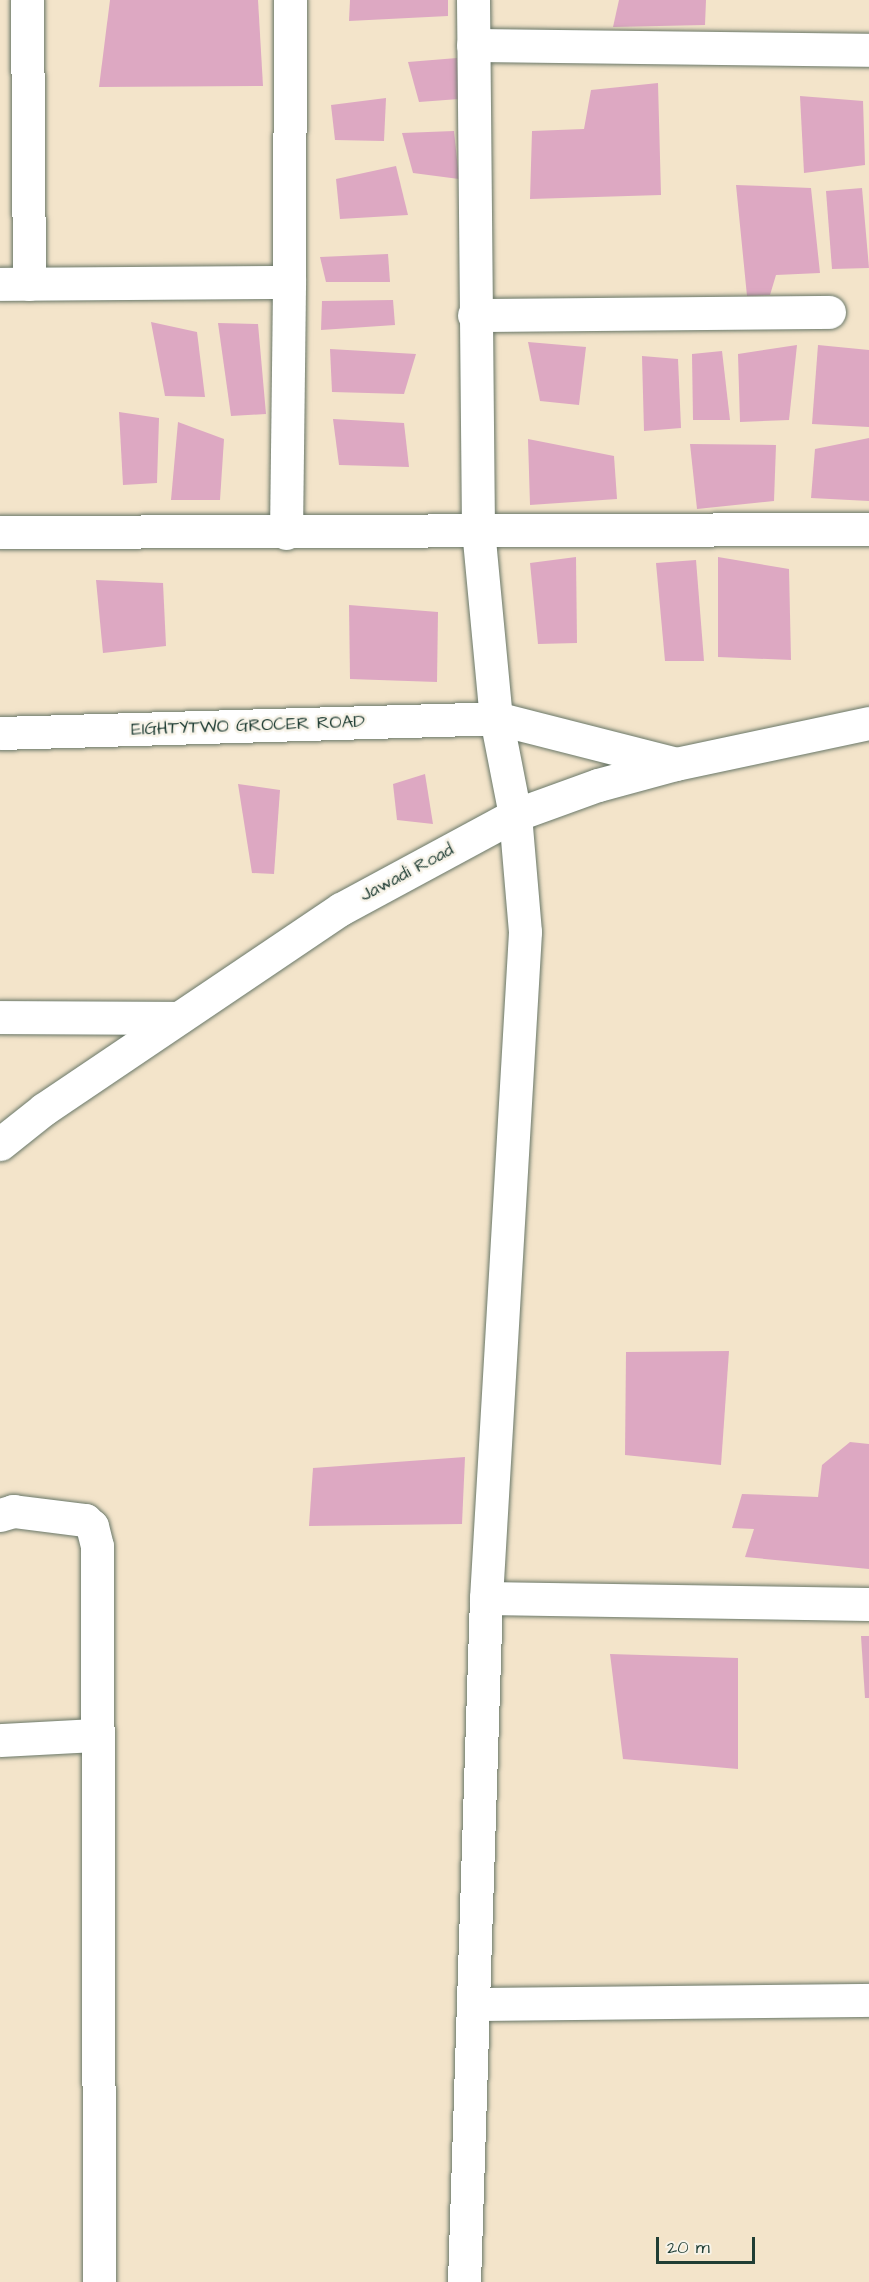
<!DOCTYPE html>
<html>
<head>
<meta charset="utf-8">
<style>
  body { margin:0 }
  #map { position:relative; width:869px; height:2282px; overflow:hidden; background:#f3e4ca; font-family:"Architects Daughter",sans-serif }
  div>[style] { position:absolute }
  [style*='--x'] { left:calc(var(--x)*1px); top:calc(var(--y)*1px); width:calc(var(--w)*1px); rotate:calc(var(--a)*1deg) }
  .building>* { inset:0; background:#dda8c2 }
  .roads { filter:drop-shadow(0 0 2px #697768) drop-shadow(0 0 2px #697768) }
  .minor>* { height:33px; margin:-16.5px; padding:0 16.5px; transform-origin:16.5px; border-radius:16.5px; background:#fff }
  span { translate:-50% -50%; white-space:nowrap; text-align:center; line-height:1.15; -webkit-text-stroke:5px #f7f3e8; paint-order:stroke }
  .street-label { font-size:18px; color:#1f3d34 }
  .scale { position:absolute; left:656px; top:2237px; width:99px; height:27px; box-sizing:border-box; border:3px solid #1f3d34; border-top:0; padding-left:8px; font-size:18px; line-height:21px; white-space:nowrap; color:#1f3d34; -webkit-text-stroke:4px #f7f3e8; paint-order:stroke }
</style>
</head>
<body>
<div id="map">
  <div class="building">
    <i style="clip-path:polygon(110px 0,258px 0,263px 86px,99px 87px)"></i>
    <i style="clip-path:polygon(350px 0,448px 0,448px 16px,349px 21px)"></i>
    <i style="clip-path:polygon(619px 0,706px 0,705px 25px,613px 27px)"></i>
    <i style="clip-path:polygon(457px 58px,459px 99px,419px 102px,408px 62px)"></i>
    <i style="clip-path:polygon(658px 83px,661px 195px,530px 199px,532px 131px,584px 129px,591px 90px)"></i>
    <i style="clip-path:polygon(800px 96px,863px 101px,865px 165px,804px 173px)"></i>
    <i style="clip-path:polygon(386px 98px,384px 141px,335px 140px,331px 105px)"></i>
    <i style="clip-path:polygon(454px 131px,459px 179px,413px 173px,402px 133px)"></i>
    <i style="clip-path:polygon(396px 166px,408px 215px,340px 219px,336px 179px)"></i>
    <i style="clip-path:polygon(736px 185px,811px 188px,820px 273px,776px 275px,770px 295px,747px 296px)"></i>
    <i style="clip-path:polygon(862px 188px,869px 268px,832px 269px,826px 191px)"></i>
    <i style="clip-path:polygon(388px 254px,390px 282px,326px 282px,320px 257px)"></i>
    <i style="clip-path:polygon(393px 300px,395px 325px,321px 330px,322px 301px)"></i>
    <i style="clip-path:polygon(151px 322px,197px 332px,205px 397px,165px 396px)"></i>
    <i style="clip-path:polygon(218px 323px,258px 324px,266px 414px,231px 416px)"></i>
    <i style="clip-path:polygon(528px 342px,586px 347px,579px 405px,540px 401px)"></i>
    <i style="clip-path:polygon(797px 345px,789px 420px,740px 422px,738px 354px)"></i>
    <i style="clip-path:polygon(818px 345px,869px 350px,869px 427px,812px 424px)"></i>
    <i style="clip-path:polygon(330px 349px,416px 354px,404px 394px,332px 392px)"></i>
    <i style="clip-path:polygon(722px 351px,730px 420px,693px 420px,692px 354px)"></i>
    <i style="clip-path:polygon(642px 356px,678px 359px,681px 428px,644px 431px)"></i>
    <i style="clip-path:polygon(119px 412px,159px 418px,157px 483px,123px 485px)"></i>
    <i style="clip-path:polygon(333px 419px,404px 423px,409px 467px,339px 465px)"></i>
    <i style="clip-path:polygon(178px 422px,224px 439px,220px 500px,171px 500px)"></i>
    <i style="clip-path:polygon(869px 438px,869px 501px,811px 498px,815px 449px)"></i>
    <i style="clip-path:polygon(528px 439px,614px 456px,617px 499px,530px 505px)"></i>
    <i style="clip-path:polygon(690px 444px,776px 445px,774px 501px,697px 509px)"></i>
    <i style="clip-path:polygon(576px 557px,577px 643px,538px 644px,530px 563px)"></i>
    <i style="clip-path:polygon(718px 557px,789px 569px,791px 660px,718px 657px)"></i>
    <i style="clip-path:polygon(696px 560px,704px 661px,665px 661px,656px 563px)"></i>
    <i style="clip-path:polygon(96px 580px,163px 583px,166px 646px,103px 653px)"></i>
    <i style="clip-path:polygon(349px 605px,438px 612px,437px 682px,350px 679px)"></i>
    <i style="clip-path:polygon(425px 774px,433px 824px,397px 820px,393px 784px)"></i>
    <i style="clip-path:polygon(238px 784px,280px 790px,274px 874px,252px 873px)"></i>
    <i style="clip-path:polygon(729px 1351px,721px 1465px,625px 1455px,626px 1352px)"></i>
    <i style="clip-path:polygon(850px 1442px,869px 1444px,869px 1569px,745px 1557px,754px 1529px,732px 1528px,742px 1494px,818px 1497px,822px 1465px)"></i>
    <i style="clip-path:polygon(465px 1457px,462px 1524px,309px 1526px,313px 1468px)"></i>
    <i style="clip-path:polygon(861px 1636px,869px 1636px,869px 1698px,865px 1698px)"></i>
    <i style="clip-path:polygon(610px 1654px,738px 1658px,738px 1769px,623px 1759px)"></i>
  </div>
  <div class="roads">
    <div class="minor">
      <i style="--x:27;--y:0;--w:284;--a:89.6"></i>
      <i style="--x:473;--y:0;--w:529;--a:89.46"></i>
      <i style="--x:478;--y:529;--w:190;--a:84.6"></i>
      <i style="--x:496;--y:718;--w:99;--a:78.9"></i>
      <i style="--x:515;--y:815;--w:117;--a:85.1"></i>
      <i style="--x:525;--y:932;--w:667;--a:93.35"></i>
      <i style="--x:486;--y:1598;--w:383;--a:0.9"></i>
      <i style="--x:473;--y:45;--w:396;--a:0.7"></i>
      <i style="--x:0;--y:284;--w:289;--a:-0.4"></i>
      <i style="--x:289;--y:282;--w:282;--a:-89.8"></i>
      <i style="--x:474;--y:315;--w:355;--a:-0.5"></i>
      <i style="--x:0;--y:532;--w:869;--a:-0.2"></i>
      <i style="--x:286;--y:533;--w:251;--a:-89.3"></i>
      <i style="--x:0;--y:733;--w:496;--a:-1.7"></i>
      <i style="--x:496;--y:718;--w:183;--a:14.3"></i>
      <i style="--x:0;--y:1017;--w:178;--a:0.3"></i>
      <i style="--x:0;--y:1144;--w:56;--a:-38.5"></i>
      <i style="--x:44;--y:1109;--w:358;--a:-34"></i>
      <i style="--x:341;--y:909;--w:198;--a:-28.4"></i>
      <i style="--x:515;--y:815;--w:88;--a:-19.9"></i>
      <i style="--x:598;--y:785;--w:81;--a:-15.1"></i>
      <i style="--x:676;--y:764;--w:197;--a:-12"></i>
      <i style="--x:0;--y:1515;--w:14;--a:-17"></i>
      <i style="--x:13;--y:1511;--w:73;--a:7.1"></i>
      <i style="--x:85;--y:1520;--w:9;--a:41"></i>
      <i style="--x:92;--y:1526;--w:21;--a:76"></i>
      <i style="--x:97;--y:1546;--w:736;--a:89.84"></i>
      <i style="--x:0;--y:1740;--w:97;--a:-3"></i>
      <i style="--x:473;--y:2004;--w:396;--a:-0.6"></i>
      <i style="--x:464;--y:2282;--w:684;--a:-88.16"></i>
    </div>
  </div>
  <div class="street-label">
    <span style="left:248px;top:726px;rotate:-2deg">EIGHTYTWO GROCER ROAD</span>
    <span style="left:407px;top:873px;rotate:-28deg">Jawadi Road</span>
  </div>
  <div class="scale">20 m</div>
</div>
</body>
</html>
